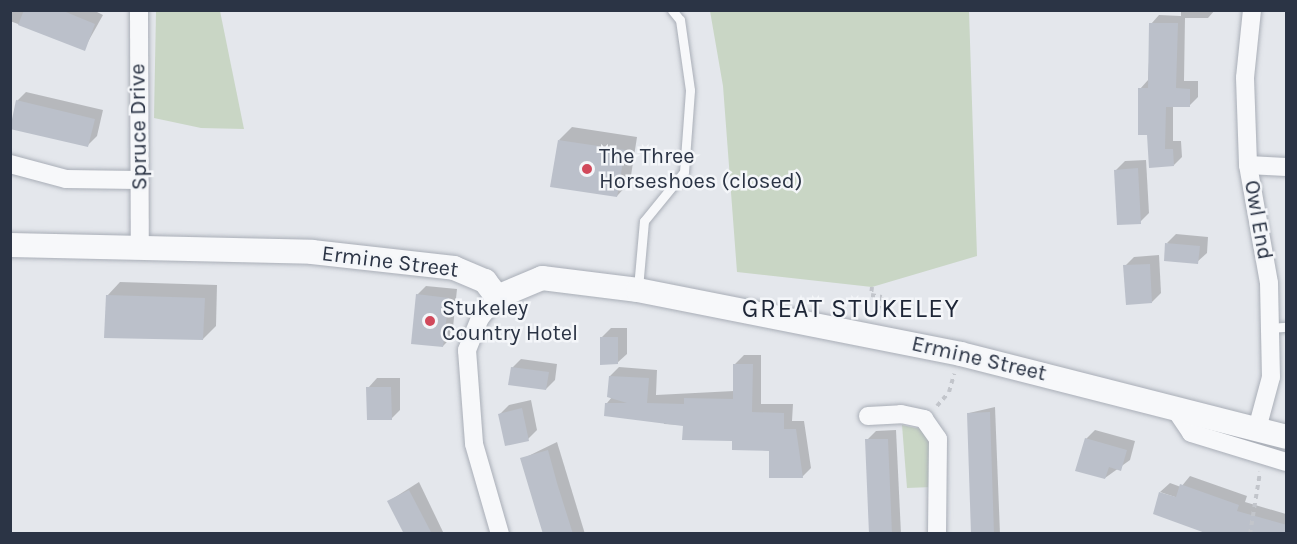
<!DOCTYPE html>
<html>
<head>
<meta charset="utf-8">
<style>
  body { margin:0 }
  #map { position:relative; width:1297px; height:544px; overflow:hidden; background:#e4e7ec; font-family:Karla,sans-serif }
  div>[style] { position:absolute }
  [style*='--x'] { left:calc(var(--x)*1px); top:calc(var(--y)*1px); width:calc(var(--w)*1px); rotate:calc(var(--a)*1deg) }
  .green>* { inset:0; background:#c9d6c5 }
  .shadow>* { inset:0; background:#0003 }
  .building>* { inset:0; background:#bbc0ca }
  .path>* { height:4px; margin-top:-2px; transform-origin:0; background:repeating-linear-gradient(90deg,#c2c5cb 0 4.5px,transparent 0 9px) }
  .roads { filter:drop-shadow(0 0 2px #a9aeb7) drop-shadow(0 0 2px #a9aeb7) }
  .service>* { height:9px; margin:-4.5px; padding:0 4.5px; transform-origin:4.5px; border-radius:4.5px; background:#f7f8fa }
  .minor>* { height:18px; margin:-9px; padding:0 9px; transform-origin:9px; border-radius:9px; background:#f7f8fa }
  .tertiary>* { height:24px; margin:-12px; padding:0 12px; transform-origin:12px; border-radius:12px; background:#f7f8fa }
  .dots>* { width:16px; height:16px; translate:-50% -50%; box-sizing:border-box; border:3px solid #f4f6f9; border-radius:50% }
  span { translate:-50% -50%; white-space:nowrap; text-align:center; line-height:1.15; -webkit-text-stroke:5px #f4f6f9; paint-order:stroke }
  .street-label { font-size:22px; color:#2b3445 }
  .poi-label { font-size:22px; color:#2b3445 }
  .left { translate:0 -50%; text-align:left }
  .quarter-label { font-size:26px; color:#1d2536; letter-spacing:1.5px }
  .frame { position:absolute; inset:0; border:12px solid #2b3445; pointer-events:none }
</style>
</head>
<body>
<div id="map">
  <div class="green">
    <i style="clip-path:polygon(156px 11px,220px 11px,244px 129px,201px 128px,154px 118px)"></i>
    <i style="clip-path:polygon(710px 11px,969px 11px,977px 256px,872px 287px,737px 272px,723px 86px)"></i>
    <i style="clip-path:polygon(902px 425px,921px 429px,929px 440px,932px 487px,907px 488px)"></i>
  </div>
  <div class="shadow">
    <i style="clip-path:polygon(10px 10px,93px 10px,103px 15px,84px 49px,10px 21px)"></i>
    <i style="clip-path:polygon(1181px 10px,1215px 10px,1208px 18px,1185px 18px,1184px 81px,1198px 81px,1198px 97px,1189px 106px,1173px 106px,1173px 141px,1181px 141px,1182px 157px,1174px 165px,1148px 133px,1140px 89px,1148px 80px,1151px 24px,1159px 15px,1181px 16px)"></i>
    <i style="clip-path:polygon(26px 92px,103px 110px,97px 136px,88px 145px,17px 101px)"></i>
    <i style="clip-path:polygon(572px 127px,637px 137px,630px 182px,617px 196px,559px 140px)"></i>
    <i style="clip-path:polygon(1146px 160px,1149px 213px,1140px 222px,1116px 170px,1125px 161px)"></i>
    <i style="clip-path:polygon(1176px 234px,1208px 237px,1207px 253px,1197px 262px,1167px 243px)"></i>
    <i style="clip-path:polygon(1159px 255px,1161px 293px,1152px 302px,1125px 266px,1134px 257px)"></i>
    <i style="clip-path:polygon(120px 282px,217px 285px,216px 326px,203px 339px,107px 296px)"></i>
    <i style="clip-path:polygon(426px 286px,457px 289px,452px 337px,443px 346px,417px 295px)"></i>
    <i style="clip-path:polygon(611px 328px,627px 328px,627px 354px,617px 363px,602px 337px)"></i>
    <i style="clip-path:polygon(744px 355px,761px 355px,761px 404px,793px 404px,792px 421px,804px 421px,811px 468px,802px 477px,771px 449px,684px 425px,664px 424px,664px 419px,607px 403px,612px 397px,610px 376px,619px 367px,657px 370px,656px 395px,734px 391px,735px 364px)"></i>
    <i style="clip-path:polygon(521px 359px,557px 364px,555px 380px,546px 389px,512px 368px)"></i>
    <i style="clip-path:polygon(377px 378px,400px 378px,400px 410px,391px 419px,368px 388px)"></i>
    <i style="clip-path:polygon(531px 400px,537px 430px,528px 439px,500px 414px,509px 405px)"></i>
    <i style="clip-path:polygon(995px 407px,1000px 534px,973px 534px,969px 413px)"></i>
    <i style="clip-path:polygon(896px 430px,901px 534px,870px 534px,867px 440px,876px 431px)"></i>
    <i style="clip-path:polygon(1095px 430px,1135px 441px,1130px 460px,1105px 478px,1086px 439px)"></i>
    <i style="clip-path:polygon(557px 442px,585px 534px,544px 534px,522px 459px)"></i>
    <i style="clip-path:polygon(1190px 476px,1247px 496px,1245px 502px,1286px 514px,1286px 534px,1160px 492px,1170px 483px,1181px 487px)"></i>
    <i style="clip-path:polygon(419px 482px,444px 534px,405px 534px,389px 501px)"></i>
  </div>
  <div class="building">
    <i style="clip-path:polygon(24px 10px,61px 10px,95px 24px,85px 51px,18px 25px)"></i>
    <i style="clip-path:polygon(1149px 23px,1178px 23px,1176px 88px,1190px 89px,1190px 107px,1166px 107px,1165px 149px,1173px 149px,1174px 166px,1149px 168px,1147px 135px,1138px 135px,1138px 88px,1148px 88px)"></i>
    <i style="clip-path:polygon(16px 100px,95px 119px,88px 147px,10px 129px)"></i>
    <i style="clip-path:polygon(558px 140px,625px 150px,617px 197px,550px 187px)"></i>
    <i style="clip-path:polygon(1138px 168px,1141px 224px,1117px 225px,1114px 170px)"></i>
    <i style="clip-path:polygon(1165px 243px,1200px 246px,1198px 264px,1164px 261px)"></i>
    <i style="clip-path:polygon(1150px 264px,1152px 303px,1126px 305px,1123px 265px)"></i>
    <i style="clip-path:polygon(416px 294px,449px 298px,443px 347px,411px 344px)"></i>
    <i style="clip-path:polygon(106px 295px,205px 298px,203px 340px,104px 338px)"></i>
    <i style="clip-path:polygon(600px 337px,618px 337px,618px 364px,600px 365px)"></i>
    <i style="clip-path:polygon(733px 364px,753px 364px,752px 412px,784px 413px,784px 429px,796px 429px,803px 478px,769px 478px,769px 451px,732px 450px,732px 441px,682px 440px,683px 426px,604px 416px,605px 403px,627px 403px,607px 397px,609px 376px,649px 378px,647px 403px,684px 404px,684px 398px,733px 399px)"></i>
    <i style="clip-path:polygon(511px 367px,549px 372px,546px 390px,508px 385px)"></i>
    <i style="clip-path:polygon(366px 387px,391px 387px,392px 420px,367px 420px)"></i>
    <i style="clip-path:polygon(522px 408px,529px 441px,505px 446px,498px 414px)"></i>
    <i style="clip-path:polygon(990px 412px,994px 534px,971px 534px,967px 413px)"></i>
    <i style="clip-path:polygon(1085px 438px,1127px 450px,1121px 471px,1109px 467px,1105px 479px,1075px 471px)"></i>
    <i style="clip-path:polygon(865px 439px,888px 439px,892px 534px,869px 534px)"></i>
    <i style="clip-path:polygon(548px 450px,557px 483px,573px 534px,543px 534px,535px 508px,520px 458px)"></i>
    <i style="clip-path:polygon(1180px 484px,1239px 505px,1237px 511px,1287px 525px,1287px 534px,1208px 534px,1153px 514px,1159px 492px,1176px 497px)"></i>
    <i style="clip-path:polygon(409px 490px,432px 534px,404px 534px,387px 501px)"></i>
  </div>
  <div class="path">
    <i style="--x:872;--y:287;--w:8;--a:97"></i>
    <i style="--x:871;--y:295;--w:11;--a:10"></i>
    <i style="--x:882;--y:297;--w:20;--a:108"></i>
    <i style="--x:937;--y:406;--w:18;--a:-49"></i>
    <i style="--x:949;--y:392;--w:19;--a:-74"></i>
    <i style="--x:1250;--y:534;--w:63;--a:-80.8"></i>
  </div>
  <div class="roads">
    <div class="service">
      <i style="--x:638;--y:288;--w:67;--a:-84.9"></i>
      <i style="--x:644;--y:221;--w:63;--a:-50.8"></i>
      <i style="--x:684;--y:172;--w:82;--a:-85.8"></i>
      <i style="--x:690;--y:90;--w:71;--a:-98.1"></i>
      <i style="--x:680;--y:20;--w:13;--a:-129"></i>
      <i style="--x:1270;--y:328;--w:16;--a:-4"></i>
    </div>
    <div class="minor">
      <i style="--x:139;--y:10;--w:234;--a:89.8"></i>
      <i style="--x:1252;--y:10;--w:68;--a:95.9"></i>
      <i style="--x:1245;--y:78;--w:87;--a:88"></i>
      <i style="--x:1248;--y:165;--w:120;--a:79.9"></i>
      <i style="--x:1269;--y:283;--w:94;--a:88.8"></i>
      <i style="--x:1271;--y:377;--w:54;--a:105.1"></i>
      <i style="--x:10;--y:164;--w:58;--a:15"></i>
      <i style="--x:66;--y:179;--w:72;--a:0.8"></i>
      <i style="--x:1248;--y:165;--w:38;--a:3"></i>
      <i style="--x:497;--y:297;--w:27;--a:129"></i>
      <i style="--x:480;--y:318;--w:35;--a:112"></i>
      <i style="--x:467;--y:350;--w:94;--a:85.7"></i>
      <i style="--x:474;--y:444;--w:94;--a:73.9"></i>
      <i style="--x:1173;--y:406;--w:32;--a:56"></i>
      <i style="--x:1191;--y:433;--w:99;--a:17"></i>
      <i style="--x:868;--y:416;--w:33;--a:-3"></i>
      <i style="--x:901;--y:414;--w:24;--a:12"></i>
      <i style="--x:924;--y:419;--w:24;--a:55"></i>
      <i style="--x:938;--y:439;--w:95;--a:90.6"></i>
    </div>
    <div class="tertiary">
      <i style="--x:10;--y:245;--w:302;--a:1.3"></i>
      <i style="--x:312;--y:252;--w:143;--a:6.4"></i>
      <i style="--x:454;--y:268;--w:34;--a:23"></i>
      <i style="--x:485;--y:281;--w:20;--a:53"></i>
      <i style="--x:497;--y:297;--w:49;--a:-22.9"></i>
      <i style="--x:542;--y:278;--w:97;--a:7.1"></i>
      <i style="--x:638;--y:290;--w:329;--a:11.2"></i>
      <i style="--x:961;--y:354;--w:335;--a:14.3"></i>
    </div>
  </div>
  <div class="dots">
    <i style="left:587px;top:169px;background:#d1495b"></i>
    <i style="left:430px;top:321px;background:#d1495b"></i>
  </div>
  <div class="street-label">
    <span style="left:139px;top:127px;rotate:-91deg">Spruce Drive</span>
    <span style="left:1258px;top:220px;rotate:80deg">Owl End</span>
    <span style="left:390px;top:262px;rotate:7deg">Ermine Street</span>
    <span style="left:979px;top:359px;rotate:13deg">Ermine Street</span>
  </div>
  <div class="poi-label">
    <span class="left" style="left:599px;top:169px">The Three<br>Horseshoes (closed)</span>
    <span class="left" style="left:442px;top:321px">Stukeley<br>Country Hotel</span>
  </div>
  <div class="quarter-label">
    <span style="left:851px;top:309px">GREAT STUKELEY</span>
  </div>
  <div class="frame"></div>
</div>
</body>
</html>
